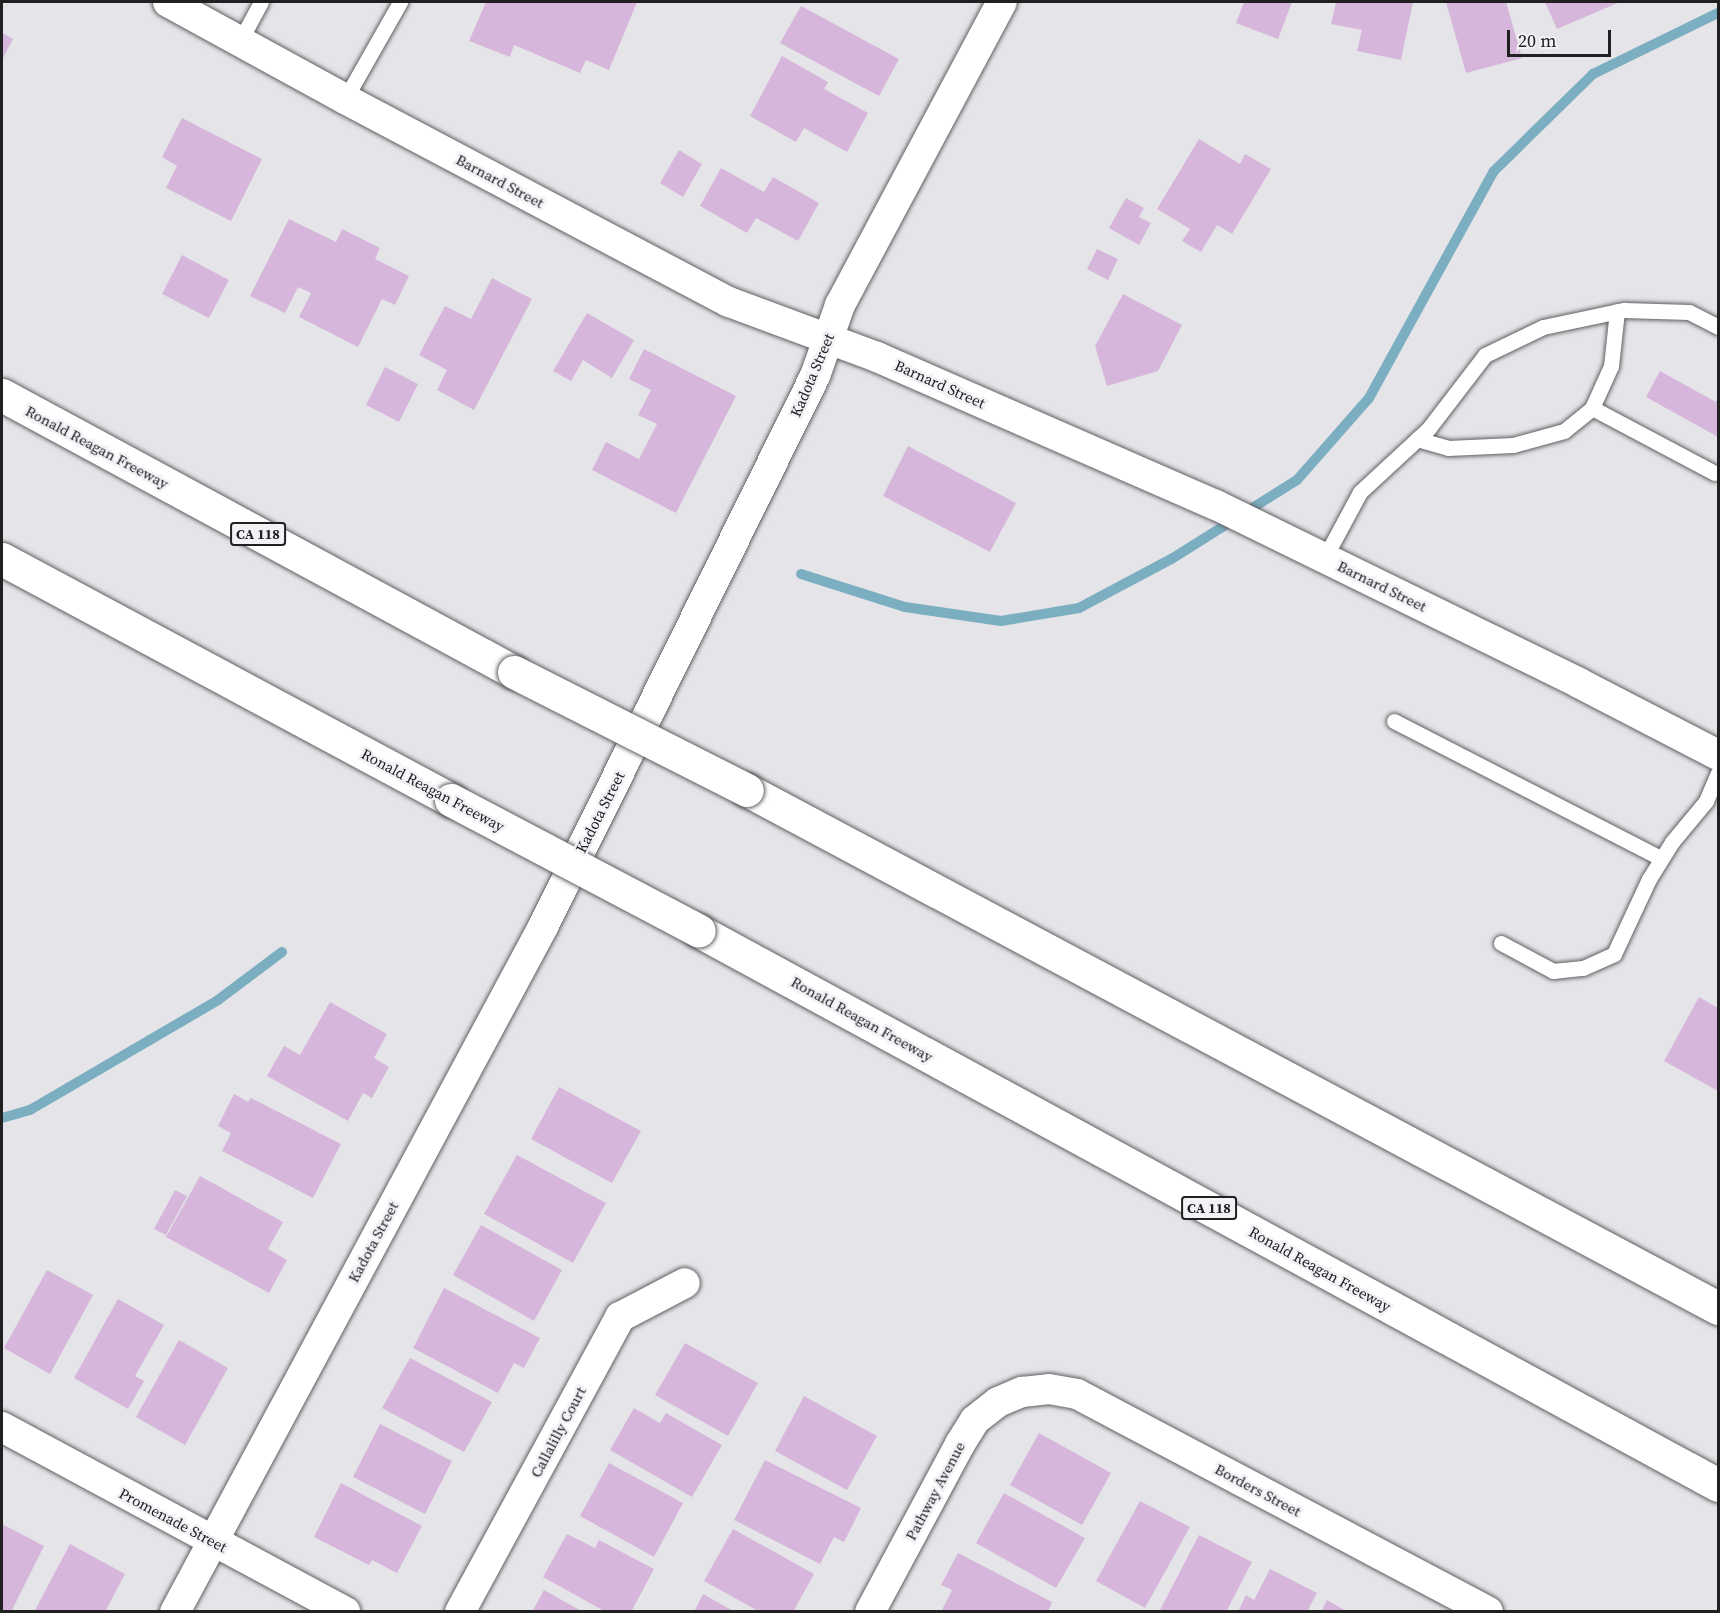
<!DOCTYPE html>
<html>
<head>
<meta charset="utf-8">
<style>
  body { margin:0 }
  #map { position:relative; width:1720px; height:1613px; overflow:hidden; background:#e5e4e8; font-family:"Source Serif 4",serif }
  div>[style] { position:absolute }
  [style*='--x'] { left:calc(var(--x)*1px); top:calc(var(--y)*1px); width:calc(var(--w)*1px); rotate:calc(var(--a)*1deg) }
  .stream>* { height:10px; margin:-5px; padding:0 5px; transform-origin:5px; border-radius:5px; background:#7aaec0 }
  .building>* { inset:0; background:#d6b7db }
  .roads { filter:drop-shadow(0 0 2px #616063) drop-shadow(0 0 2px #616063) }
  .lane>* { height:15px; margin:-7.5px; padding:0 7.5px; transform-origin:7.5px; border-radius:7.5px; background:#fff }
  .street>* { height:30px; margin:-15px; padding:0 15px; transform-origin:15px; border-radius:15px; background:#fff }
  .highway>* { height:33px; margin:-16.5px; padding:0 16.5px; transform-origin:16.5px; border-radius:16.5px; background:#fff }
  .bridges { filter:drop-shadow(0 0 2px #616063) drop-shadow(0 0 2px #616063) }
  .highway-bridge>* { height:33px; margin:-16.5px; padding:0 16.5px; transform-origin:16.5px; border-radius:16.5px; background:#fff }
  span { translate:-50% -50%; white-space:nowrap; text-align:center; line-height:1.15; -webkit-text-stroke:5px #f3f1f6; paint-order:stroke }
  .shield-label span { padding:2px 4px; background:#f3f1f6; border:2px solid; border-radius:4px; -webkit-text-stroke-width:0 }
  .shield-label { font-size:14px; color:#202021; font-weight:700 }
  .street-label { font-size:15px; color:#202021 }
  .frame { position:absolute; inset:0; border:3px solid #202021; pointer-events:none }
  .scale { position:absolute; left:1507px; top:30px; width:104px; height:27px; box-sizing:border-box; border:3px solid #202021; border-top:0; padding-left:8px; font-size:18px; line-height:21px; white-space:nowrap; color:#202021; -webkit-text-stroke:4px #f3f1f6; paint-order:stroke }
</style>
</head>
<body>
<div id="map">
  <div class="stream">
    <i style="--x:801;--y:574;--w:109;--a:17.6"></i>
    <i style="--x:905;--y:607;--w:97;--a:8.3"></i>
    <i style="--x:1001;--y:621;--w:79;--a:-9.5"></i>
    <i style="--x:1079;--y:608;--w:106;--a:-28"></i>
    <i style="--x:1173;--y:558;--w:146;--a:-32.2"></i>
    <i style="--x:1297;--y:480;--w:109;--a:-48.7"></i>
    <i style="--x:1369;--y:398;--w:259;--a:-61.2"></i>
    <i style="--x:1494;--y:171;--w:139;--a:-44.4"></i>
    <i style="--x:1593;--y:74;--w:139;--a:-26"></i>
    <i style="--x:2;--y:1118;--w:29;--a:-16"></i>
    <i style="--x:30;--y:1110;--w:218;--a:-30.3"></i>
    <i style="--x:218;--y:1000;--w:80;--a:-36.9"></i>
  </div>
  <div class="building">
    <i style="clip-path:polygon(486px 2px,637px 2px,609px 70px,586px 60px,580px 73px,514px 45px,510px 57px,469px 41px)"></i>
    <i style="clip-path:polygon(1244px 2px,1292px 2px,1278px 39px,1236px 23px)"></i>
    <i style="clip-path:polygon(1336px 2px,1413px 2px,1401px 60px,1357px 51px,1362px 30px,1331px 24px)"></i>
    <i style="clip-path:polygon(1446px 2px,1506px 2px,1522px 58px,1466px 73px)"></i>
    <i style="clip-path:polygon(1545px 2px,1620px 2px,1557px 29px)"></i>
    <i style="clip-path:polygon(801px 6px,899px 59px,879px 96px,780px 43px)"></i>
    <i style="clip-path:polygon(2px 33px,13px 39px,2px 60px)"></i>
    <i style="clip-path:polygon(782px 56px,828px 82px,824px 89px,868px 113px,847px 152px,804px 128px,796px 142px,750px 116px)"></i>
    <i style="clip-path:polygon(182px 118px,262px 159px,231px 221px,166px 188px,177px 166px,162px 157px)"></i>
    <i style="clip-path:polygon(1199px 139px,1240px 164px,1245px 154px,1271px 169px,1232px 234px,1217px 225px,1201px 252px,1182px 241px,1190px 229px,1157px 209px)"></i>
    <i style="clip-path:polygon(679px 150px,702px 164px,683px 197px,660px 183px)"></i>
    <i style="clip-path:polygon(721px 168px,764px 192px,773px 177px,819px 203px,798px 241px,756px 218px,747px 233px,700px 206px)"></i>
    <i style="clip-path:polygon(1126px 198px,1144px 208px,1139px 217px,1151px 223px,1139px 245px,1109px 228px)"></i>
    <i style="clip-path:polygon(289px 219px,336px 242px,342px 229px,380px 248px,375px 259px,409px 276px,395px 305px,382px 299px,358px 347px,299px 317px,311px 293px,298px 287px,285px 313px,250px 296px)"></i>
    <i style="clip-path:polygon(1097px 249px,1118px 259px,1108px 280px,1087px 269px)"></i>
    <i style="clip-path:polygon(182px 255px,229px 280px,209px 318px,162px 294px)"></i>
    <i style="clip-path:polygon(492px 278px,532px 299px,474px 410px,437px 390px,447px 370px,419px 355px,445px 306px,471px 319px)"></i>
    <i style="clip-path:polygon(1123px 294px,1182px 325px,1158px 371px,1107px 386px,1095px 346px)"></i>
    <i style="clip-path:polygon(587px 313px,634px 340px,612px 378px,583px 360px,571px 381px,553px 371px)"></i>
    <i style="clip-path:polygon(644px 349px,736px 396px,676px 513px,592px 470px,606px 442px,639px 459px,657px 424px,638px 415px,651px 390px,629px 379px)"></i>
    <i style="clip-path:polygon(385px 367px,418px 384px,399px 422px,366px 405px)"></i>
    <i style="clip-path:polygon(1660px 371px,1716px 402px,1718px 397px,1718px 437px,1646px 397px)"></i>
    <i style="clip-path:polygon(908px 446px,1016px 503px,990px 552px,883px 496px)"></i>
    <i style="clip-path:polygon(1699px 997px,1718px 1008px,1718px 1091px,1664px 1061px)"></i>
    <i style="clip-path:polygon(330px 1002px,387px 1034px,374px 1058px,389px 1067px,372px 1098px,363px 1093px,348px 1121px,267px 1076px,284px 1046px,300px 1055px)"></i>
    <i style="clip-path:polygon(559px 1087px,641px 1131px,612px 1183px,531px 1139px)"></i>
    <i style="clip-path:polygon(234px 1094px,248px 1102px,251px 1098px,341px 1144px,313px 1198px,222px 1151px,231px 1133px,218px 1126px)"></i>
    <i style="clip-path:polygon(517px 1155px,606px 1203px,573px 1263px,484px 1214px)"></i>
    <i style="clip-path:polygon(200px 1176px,283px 1222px,268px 1249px,287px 1260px,269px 1293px,166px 1237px)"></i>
    <i style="clip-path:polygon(175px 1190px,187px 1196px,166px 1235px,154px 1229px)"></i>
    <i style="clip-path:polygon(481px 1225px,562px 1270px,534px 1321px,453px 1275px)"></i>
    <i style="clip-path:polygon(47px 1270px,93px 1295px,50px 1374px,4px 1348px)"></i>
    <i style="clip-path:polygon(444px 1288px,540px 1338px,524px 1368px,514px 1363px,498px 1393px,413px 1348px)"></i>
    <i style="clip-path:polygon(118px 1299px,164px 1325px,135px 1376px,144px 1381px,128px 1409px,74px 1378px)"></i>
    <i style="clip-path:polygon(179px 1340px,228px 1368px,185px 1445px,136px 1417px)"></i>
    <i style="clip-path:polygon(685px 1343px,758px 1383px,728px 1436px,655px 1395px)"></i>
    <i style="clip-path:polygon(410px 1358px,492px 1402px,464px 1452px,382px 1408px)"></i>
    <i style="clip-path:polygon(804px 1396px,877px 1436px,847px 1490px,775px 1451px)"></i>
    <i style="clip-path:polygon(634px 1408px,660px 1423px,666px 1413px,722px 1445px,692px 1497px,610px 1450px)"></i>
    <i style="clip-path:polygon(380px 1424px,452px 1461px,425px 1514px,353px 1477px)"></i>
    <i style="clip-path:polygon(1039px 1433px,1111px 1473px,1082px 1525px,1010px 1485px)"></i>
    <i style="clip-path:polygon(765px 1460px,861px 1508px,844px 1542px,834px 1537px,820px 1564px,734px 1520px)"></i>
    <i style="clip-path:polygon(609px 1463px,683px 1503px,654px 1557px,580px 1516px)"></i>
    <i style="clip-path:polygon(341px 1483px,422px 1526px,397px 1573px,372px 1560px,369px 1565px,314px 1537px)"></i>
    <i style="clip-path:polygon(1004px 1493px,1085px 1538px,1056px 1588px,976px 1543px)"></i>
    <i style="clip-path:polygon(1140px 1501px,1190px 1527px,1145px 1608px,1096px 1581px)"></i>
    <i style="clip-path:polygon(2px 1524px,44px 1546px,11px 1612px,2px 1612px)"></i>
    <i style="clip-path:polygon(733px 1529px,814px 1574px,793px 1612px,760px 1612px,704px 1581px)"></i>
    <i style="clip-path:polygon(567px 1534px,595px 1548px,599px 1540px,654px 1569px,631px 1612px,606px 1612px,543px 1577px)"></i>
    <i style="clip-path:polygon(1199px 1535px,1252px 1562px,1226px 1612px,1164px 1612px,1160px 1610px)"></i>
    <i style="clip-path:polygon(70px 1544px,125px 1574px,105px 1612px,34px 1612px)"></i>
    <i style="clip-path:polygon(958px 1553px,1052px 1602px,1048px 1612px,941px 1612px,952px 1590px,941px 1585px)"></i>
    <i style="clip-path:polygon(1270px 1569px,1317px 1593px,1307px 1612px,1238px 1612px,1246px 1595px,1254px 1600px)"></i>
    <i style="clip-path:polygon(544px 1590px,583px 1612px,532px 1612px)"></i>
    <i style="clip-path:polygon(703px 1594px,735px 1612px,694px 1612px)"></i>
    <i style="clip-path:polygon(1327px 1600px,1348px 1612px,1321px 1612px)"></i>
  </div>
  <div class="roads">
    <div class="lane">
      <i style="--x:241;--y:39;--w:42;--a:-61.6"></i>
      <i style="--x:345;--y:99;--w:112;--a:-60.4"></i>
      <i style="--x:1592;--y:408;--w:139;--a:27.9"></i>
      <i style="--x:1417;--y:439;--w:32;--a:16"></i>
      <i style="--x:1448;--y:448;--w:65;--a:-2.6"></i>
      <i style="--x:1513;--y:445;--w:53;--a:-15.4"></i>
      <i style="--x:1564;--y:431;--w:36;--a:-39"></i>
      <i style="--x:1592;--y:408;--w:46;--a:-65.7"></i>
      <i style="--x:1611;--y:366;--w:55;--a:-83.8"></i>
      <i style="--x:1325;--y:557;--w:74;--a:-61.7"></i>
      <i style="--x:1360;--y:492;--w:94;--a:-42.8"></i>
      <i style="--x:1429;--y:428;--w:92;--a:-52.5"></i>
      <i style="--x:1485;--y:355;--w:64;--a:-25.8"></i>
      <i style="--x:1543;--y:327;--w:83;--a:-11.9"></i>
      <i style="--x:1624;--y:310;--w:65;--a:1.8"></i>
      <i style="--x:1689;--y:312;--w:33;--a:27"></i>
      <i style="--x:1394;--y:721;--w:300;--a:27.2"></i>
      <i style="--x:1501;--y:943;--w:59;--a:28.3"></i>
      <i style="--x:1553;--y:971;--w:30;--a:-6"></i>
      <i style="--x:1583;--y:968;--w:34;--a:-24"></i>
      <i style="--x:1614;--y:954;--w:83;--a:-65"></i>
      <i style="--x:1649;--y:879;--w:44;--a:-58.1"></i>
      <i style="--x:1672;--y:842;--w:53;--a:-50.3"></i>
      <i style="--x:1706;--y:801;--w:30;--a:-67"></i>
    </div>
    <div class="street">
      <i style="--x:168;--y:2;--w:202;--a:28.7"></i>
      <i style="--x:345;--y:99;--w:434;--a:27.9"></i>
      <i style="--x:729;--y:302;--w:158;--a:20.4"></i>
      <i style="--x:877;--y:357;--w:370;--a:23.6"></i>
      <i style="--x:1216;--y:505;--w:404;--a:26.1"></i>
      <i style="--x:1579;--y:683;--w:157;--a:27.4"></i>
      <i style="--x:2;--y:1427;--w:390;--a:28.3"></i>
      <i style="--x:175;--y:1612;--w:780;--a:-61.76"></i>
      <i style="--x:544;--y:925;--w:612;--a:-63.73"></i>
      <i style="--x:815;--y:376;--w:75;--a:-70.6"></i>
      <i style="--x:840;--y:305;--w:344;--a:-61.9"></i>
      <i style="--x:460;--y:1612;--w:336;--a:-61.5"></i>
      <i style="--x:620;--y:1317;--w:73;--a:-27.6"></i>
      <i style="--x:870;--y:1612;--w:191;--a:-61.8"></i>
      <i style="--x:960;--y:1444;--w:28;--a:-58"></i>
      <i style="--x:975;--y:1420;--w:29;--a:-38"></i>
      <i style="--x:998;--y:1402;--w:26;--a:-23"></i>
      <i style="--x:1022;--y:1392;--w:27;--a:-6"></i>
      <i style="--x:1049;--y:1389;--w:28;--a:10"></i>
      <i style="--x:1077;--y:1394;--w:465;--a:27.9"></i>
    </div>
    <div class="highway">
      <i style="--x:2;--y:395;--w:582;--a:28.41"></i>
      <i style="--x:2;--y:559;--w:510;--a:28.22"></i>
      <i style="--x:747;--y:790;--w:1101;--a:28.08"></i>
      <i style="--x:699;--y:931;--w:1160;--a:28.53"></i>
    </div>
  </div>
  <div class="bridges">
    <div class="highway-bridge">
      <i style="--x:514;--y:672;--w:261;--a:26.9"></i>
      <i style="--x:451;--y:800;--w:280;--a:27.8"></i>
    </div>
  </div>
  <div class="shield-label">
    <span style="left:258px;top:534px">CA 118</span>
    <span style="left:1209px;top:1208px">CA 118</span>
  </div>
  <div class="street-label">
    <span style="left:500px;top:181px;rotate:28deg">Barnard Street</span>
    <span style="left:812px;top:375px;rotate:-67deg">Kadota Street</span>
    <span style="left:940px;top:384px;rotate:24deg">Barnard Street</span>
    <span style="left:97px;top:447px;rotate:28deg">Ronald Reagan Freeway</span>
    <span style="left:1382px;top:586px;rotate:26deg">Barnard Street</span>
    <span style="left:433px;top:790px;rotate:28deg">Ronald Reagan Freeway</span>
    <span style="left:600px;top:812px;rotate:-63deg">Kadota Street</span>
    <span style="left:862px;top:1019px;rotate:29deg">Ronald Reagan Freeway</span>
    <span style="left:373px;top:1242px;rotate:-62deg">Kadota Street</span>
    <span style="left:1320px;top:1269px;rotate:29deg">Ronald Reagan Freeway</span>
    <span style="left:558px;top:1432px;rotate:-62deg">Callalilly Court</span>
    <span style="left:1258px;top:1490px;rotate:28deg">Borders Street</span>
    <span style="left:935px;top:1491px;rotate:-62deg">Pathway Avenue</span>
    <span style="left:173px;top:1520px;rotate:28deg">Promenade Street</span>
  </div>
  <div class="frame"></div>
  <div class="scale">20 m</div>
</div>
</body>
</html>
